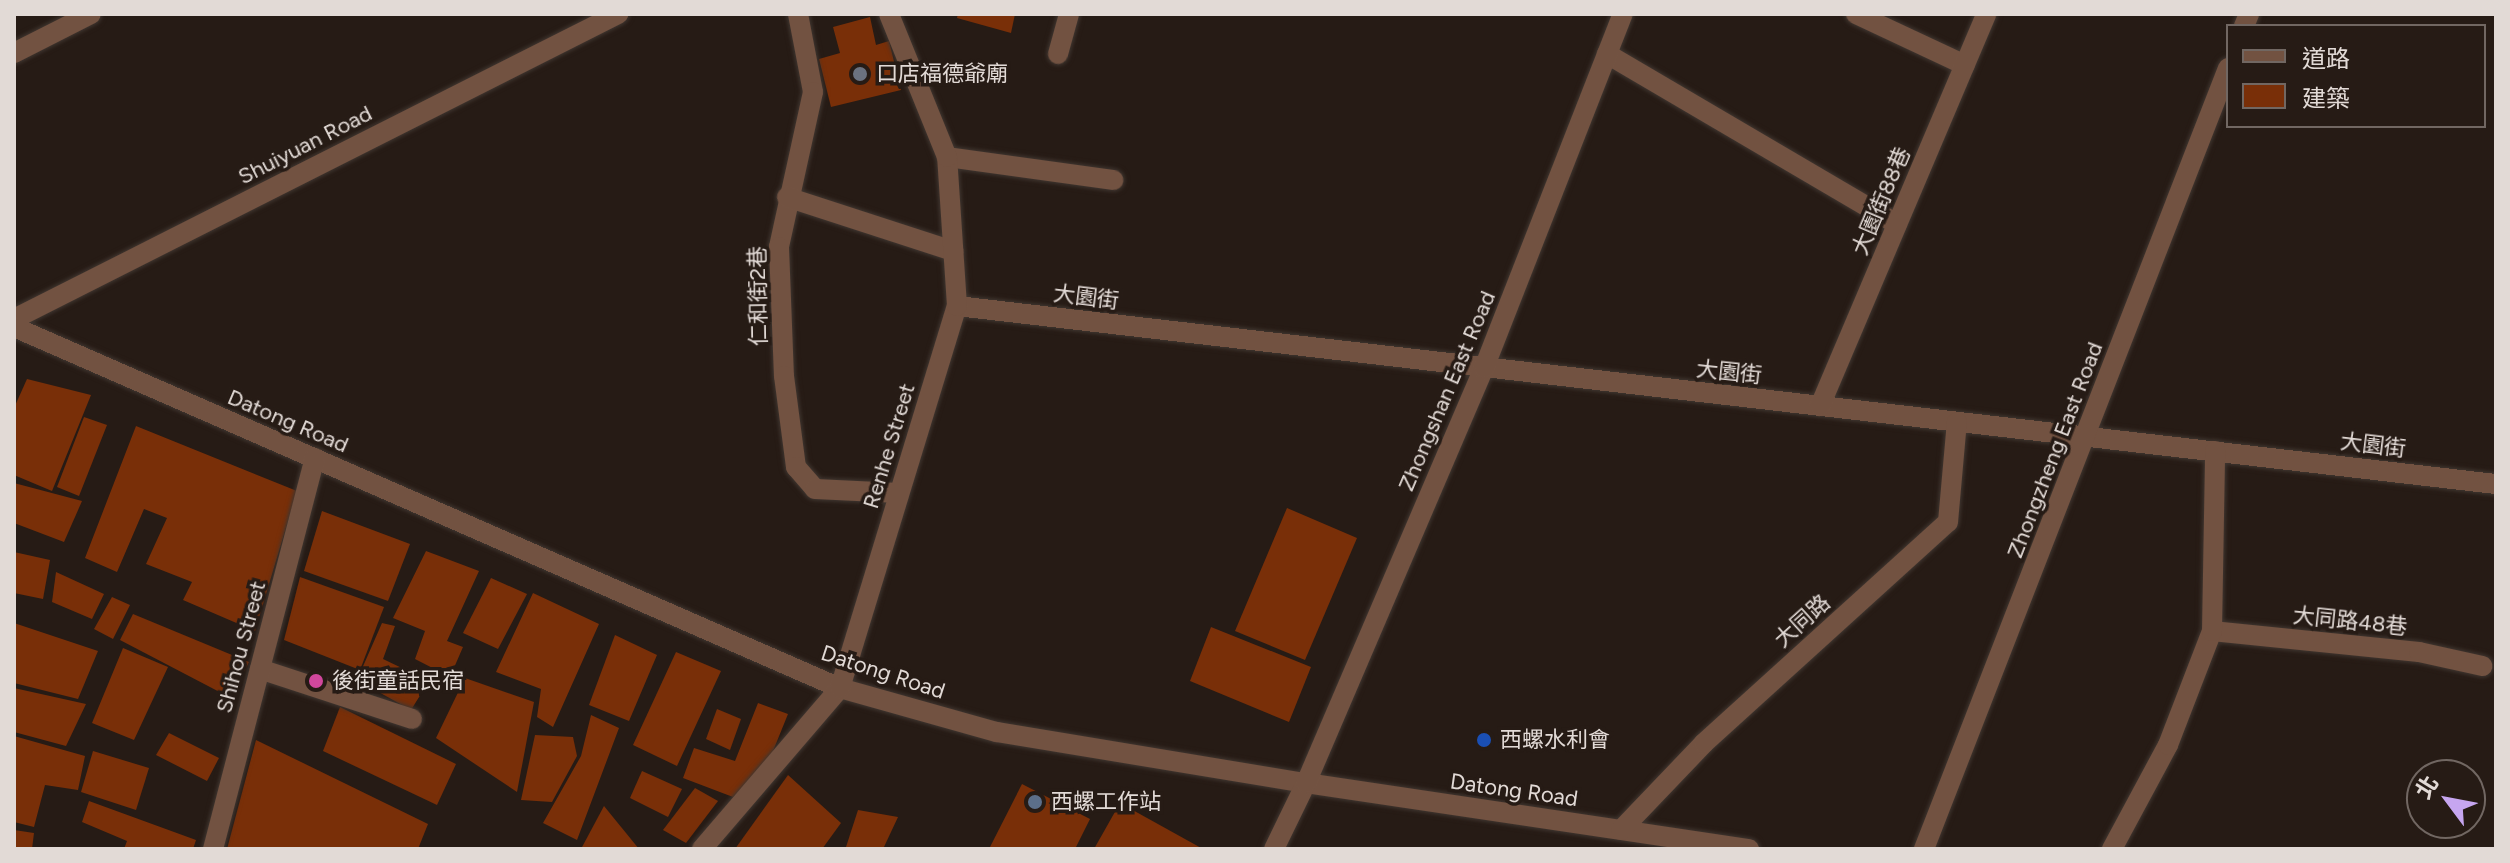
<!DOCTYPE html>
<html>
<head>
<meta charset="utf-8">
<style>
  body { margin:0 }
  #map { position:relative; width:2510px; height:863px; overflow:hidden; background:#261b15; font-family:Figtree,"Noto Sans TC",sans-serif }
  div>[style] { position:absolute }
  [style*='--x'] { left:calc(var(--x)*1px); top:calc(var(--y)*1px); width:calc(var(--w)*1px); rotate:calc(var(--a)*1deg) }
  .building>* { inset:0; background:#792f08 }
  .roads { filter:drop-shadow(0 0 2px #403630) drop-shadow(0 0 2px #403630) }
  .minor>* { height:20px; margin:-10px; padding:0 10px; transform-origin:10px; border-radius:10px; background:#725241 }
  .dots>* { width:22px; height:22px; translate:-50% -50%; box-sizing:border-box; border:4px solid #261b15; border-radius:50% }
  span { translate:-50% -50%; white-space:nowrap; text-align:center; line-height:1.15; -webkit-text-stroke:7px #261b15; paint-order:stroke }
  .poi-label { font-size:22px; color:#e2dad6 }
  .left { translate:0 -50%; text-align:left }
  .street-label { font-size:22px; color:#e2dad6 }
  .frame { position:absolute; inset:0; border:16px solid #e2dad6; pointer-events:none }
  .legend { position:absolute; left:2226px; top:24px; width:260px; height:104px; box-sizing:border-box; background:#261b15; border:2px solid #716762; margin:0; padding:10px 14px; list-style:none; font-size:24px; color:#e2dad6 }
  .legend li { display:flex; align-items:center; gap:16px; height:40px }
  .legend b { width:40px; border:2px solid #716762 }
  .north { position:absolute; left:2406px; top:759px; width:80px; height:80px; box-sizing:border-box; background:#261b15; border:2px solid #716762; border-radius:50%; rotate:302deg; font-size:22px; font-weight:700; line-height:32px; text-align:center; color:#e2dad6 }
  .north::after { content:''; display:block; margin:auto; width:28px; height:36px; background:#c6a6f0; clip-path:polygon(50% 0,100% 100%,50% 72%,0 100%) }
</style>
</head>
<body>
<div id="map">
  <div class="building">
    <i style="clip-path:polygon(958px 14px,1015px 14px,1011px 33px,957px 18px)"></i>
    <i style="clip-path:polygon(870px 17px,876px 45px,889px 41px,901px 90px,831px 107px,819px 59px,840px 53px,833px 27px)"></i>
    <i style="clip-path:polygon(27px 379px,91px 395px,52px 491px,14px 475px,14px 408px)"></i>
    <i style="clip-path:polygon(84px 417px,107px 425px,79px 496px,57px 487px)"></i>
    <i style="clip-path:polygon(136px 426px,297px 491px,255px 631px,183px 600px,192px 582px,146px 564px,167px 518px,144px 509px,117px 572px,85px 558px)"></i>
    <i style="clip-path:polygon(14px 483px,82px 501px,64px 542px,14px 523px)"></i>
    <i style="clip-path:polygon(1287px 508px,1357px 538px,1305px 660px,1235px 631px)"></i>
    <i style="clip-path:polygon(322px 511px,410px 544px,388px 601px,304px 571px)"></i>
    <i style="clip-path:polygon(426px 551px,479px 571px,447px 641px,463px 647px,450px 677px,415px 659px,425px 631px,393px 618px)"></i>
    <i style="clip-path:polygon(14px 552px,50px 560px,43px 599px,14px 593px)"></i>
    <i style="clip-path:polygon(56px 572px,104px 594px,92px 619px,52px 602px)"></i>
    <i style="clip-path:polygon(300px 577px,384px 607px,360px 670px,284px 640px)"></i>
    <i style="clip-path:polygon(491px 578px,527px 594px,498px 649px,463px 633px)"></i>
    <i style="clip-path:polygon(533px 593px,599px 624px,553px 727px,537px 717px,541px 689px,496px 672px)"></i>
    <i style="clip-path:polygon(112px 597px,130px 605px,113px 639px,94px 629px)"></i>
    <i style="clip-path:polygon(133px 614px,249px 662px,231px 698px,120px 640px)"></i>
    <i style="clip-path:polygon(14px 623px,98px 651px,78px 699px,14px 683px)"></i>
    <i style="clip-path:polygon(382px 623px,395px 626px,383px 659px,429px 681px,411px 710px,357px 680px)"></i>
    <i style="clip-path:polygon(1211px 627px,1311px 667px,1289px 722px,1190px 681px)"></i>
    <i style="clip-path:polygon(615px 635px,657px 655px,629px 721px,589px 705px)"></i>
    <i style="clip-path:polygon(123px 648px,168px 667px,134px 740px,92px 723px)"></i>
    <i style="clip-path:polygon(676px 652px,721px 671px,677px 766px,633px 745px)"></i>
    <i style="clip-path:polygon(465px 678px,534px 702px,517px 792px,436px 738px)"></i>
    <i style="clip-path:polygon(14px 688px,86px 704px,66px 746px,14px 732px)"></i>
    <i style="clip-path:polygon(758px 703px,788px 714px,769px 761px,733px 797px,683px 778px,694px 748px,735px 761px)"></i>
    <i style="clip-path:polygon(340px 707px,456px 764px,437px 805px,323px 751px)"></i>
    <i style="clip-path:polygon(717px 709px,741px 719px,730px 750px,706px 739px)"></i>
    <i style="clip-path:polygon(591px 715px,619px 728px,577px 840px,543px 823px,581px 756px)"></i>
    <i style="clip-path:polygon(169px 733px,219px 758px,207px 781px,156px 755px)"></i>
    <i style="clip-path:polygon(535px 735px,573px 737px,577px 756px,552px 802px,521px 800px)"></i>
    <i style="clip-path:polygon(14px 736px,85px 756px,78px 790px,45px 785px,34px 827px,14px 822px)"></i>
    <i style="clip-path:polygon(256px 740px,428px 824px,418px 849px,227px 849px)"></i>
    <i style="clip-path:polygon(93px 751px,149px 768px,136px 810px,81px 792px)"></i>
    <i style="clip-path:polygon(642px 771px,682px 789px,668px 817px,630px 798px)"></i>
    <i style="clip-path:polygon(788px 775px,841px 823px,825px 845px,822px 849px,735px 849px)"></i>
    <i style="clip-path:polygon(1022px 784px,1090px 819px,1075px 849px,990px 847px)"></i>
    <i style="clip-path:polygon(695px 788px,718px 801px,686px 843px,663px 830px)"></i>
    <i style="clip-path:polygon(89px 801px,196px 840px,193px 849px,124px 849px,127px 841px,82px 822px)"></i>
    <i style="clip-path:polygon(1120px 803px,1203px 849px,1094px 849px)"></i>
    <i style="clip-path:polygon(604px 806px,639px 849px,581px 849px)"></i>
    <i style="clip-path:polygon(858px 810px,898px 817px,883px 849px,846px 847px)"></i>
    <i style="clip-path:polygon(14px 830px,34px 833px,32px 849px,14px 849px)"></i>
  </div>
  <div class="roads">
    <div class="minor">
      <i style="--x:798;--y:14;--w:79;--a:79.1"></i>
      <i style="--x:813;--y:92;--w:159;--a:102.4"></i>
      <i style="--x:779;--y:247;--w:129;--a:87.8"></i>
      <i style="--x:784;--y:376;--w:92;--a:82.5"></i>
      <i style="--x:796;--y:467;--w:29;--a:49"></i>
      <i style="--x:815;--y:489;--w:84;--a:2.7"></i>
      <i style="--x:1856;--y:14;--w:120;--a:25.1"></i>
      <i style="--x:2244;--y:26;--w:13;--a:-67"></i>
      <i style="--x:14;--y:53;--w:86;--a:-26.9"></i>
      <i style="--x:1058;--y:54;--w:41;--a:-74.6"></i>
      <i style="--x:1607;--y:54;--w:336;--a:30.4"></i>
      <i style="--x:947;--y:157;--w:168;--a:7.9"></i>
      <i style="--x:787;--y:197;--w:175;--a:18"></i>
      <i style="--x:957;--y:306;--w:1549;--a:6.6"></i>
      <i style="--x:14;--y:319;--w:677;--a:-26.79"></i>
      <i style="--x:14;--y:327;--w:901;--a:23.61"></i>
      <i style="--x:840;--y:688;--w:163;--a:15.7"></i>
      <i style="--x:997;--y:732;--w:313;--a:9.4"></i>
      <i style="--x:1306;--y:783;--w:448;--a:8.5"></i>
      <i style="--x:1820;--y:406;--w:426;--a:-67"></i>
      <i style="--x:2212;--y:631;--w:208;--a:5.8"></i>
      <i style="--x:2419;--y:652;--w:65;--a:12.5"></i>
      <i style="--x:260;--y:669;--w:160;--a:18.2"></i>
      <i style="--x:1621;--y:830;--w:120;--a:-46.3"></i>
      <i style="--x:1704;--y:743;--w:329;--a:-42.2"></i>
      <i style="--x:1948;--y:522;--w:100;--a:-84.9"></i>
      <i style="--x:213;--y:849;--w:404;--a:-75.4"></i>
      <i style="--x:702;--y:849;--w:212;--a:-49.4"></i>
      <i style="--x:840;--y:688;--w:400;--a:-73"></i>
      <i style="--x:957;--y:306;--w:149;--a:-93.8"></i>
      <i style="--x:947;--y:157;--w:154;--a:-112.1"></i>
      <i style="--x:1274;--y:849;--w:73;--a:-64.1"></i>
      <i style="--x:1306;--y:783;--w:452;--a:-66.8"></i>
      <i style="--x:1484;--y:368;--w:380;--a:-68.6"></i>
      <i style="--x:1924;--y:849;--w:838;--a:-68.73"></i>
      <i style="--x:2112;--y:849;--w:118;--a:-61.7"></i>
      <i style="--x:2168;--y:745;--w:122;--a:-68.9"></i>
      <i style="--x:2212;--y:631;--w:180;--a:-89"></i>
    </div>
  </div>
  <div class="dots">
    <i style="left:860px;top:74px;background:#6b7280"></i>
    <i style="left:316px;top:681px;background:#d1479c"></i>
    <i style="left:1484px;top:740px;background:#1a4fb4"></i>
    <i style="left:1035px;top:802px;background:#5c6f8a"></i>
  </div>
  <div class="poi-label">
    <span class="left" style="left:876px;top:74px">口店福德爺廟</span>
    <span class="left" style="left:332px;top:681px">後街童話民宿</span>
    <span class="left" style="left:1500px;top:740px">西螺水利會</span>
    <span class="left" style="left:1051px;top:802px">西螺工作站</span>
  </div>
  <div class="street-label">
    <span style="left:305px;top:145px;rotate:-27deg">Shuiyuan Road</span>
    <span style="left:1881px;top:201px;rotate:-67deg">大園街88巷</span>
    <span style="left:758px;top:296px;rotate:-91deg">仁和街2巷</span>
    <span style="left:1086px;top:297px;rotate:7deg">大園街</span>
    <span style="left:1729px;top:372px;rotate:6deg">大園街</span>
    <span style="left:1447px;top:391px;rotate:-67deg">Zhongshan East Road</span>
    <span style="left:288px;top:421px;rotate:23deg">Datong Road</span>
    <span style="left:2373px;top:445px;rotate:7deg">大園街</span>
    <span style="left:889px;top:446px;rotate:-73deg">Renhe Street</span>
    <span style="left:2055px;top:450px;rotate:-69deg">Zhongzheng East Road</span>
    <span style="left:1802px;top:621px;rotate:-42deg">大同路</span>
    <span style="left:2350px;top:621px;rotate:6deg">大同路48巷</span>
    <span style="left:241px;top:647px;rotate:-75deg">Shihou Street</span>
    <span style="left:883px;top:672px;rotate:18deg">Datong Road</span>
    <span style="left:1514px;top:790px;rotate:8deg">Datong Road</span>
  </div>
  <div class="frame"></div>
  <ul class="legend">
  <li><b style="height:10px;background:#725241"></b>道路</li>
  <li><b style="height:22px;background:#792f08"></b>建築</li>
  </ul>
  <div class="north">北</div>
</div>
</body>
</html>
